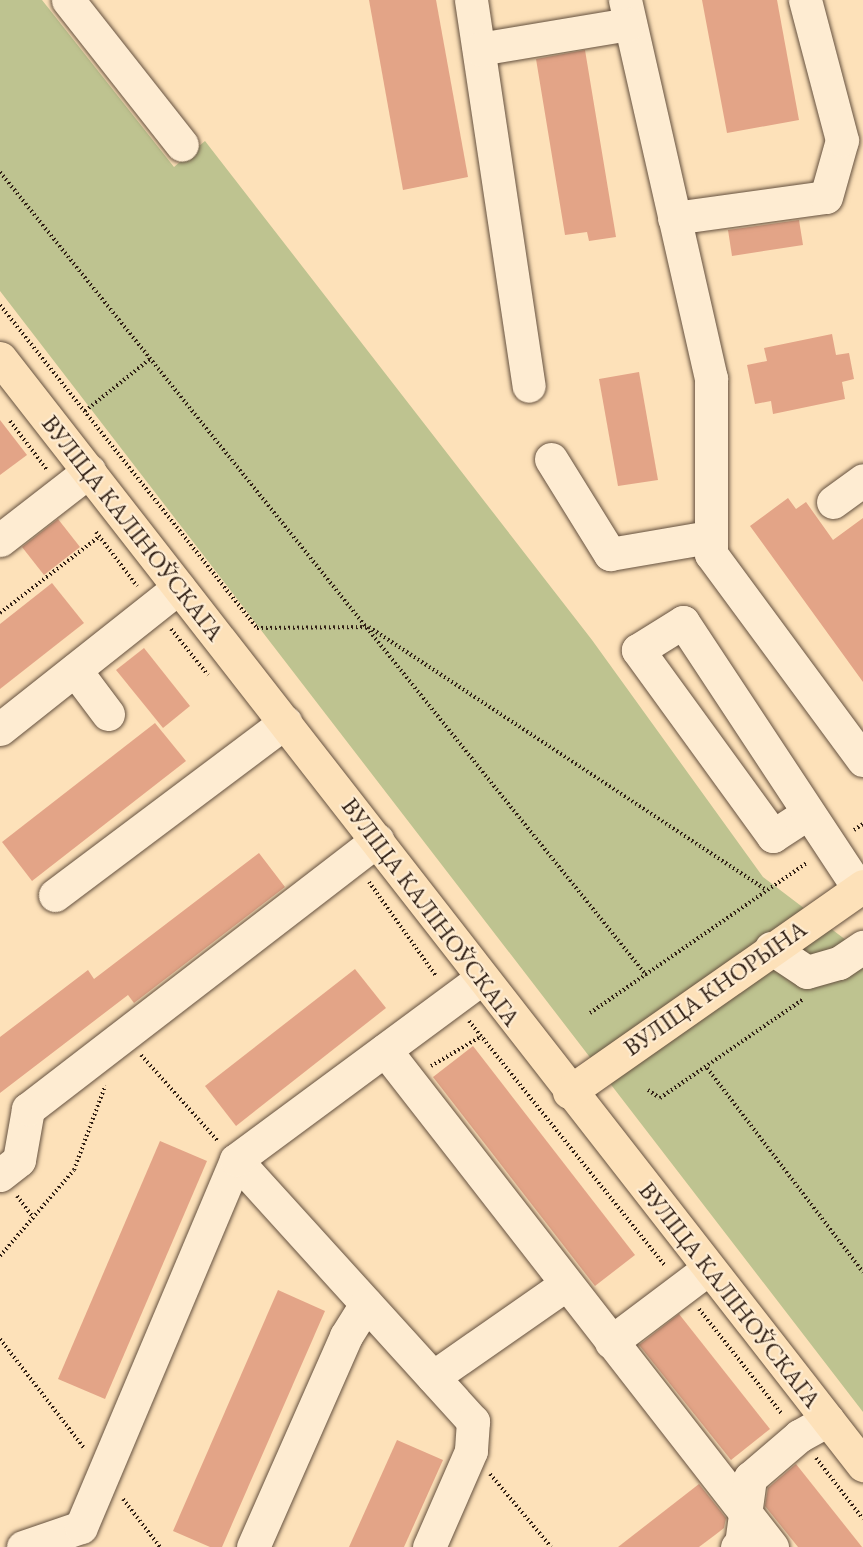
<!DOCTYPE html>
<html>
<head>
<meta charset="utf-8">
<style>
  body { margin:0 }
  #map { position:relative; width:863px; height:1547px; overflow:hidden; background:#fde1b9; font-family:"EB Garamond",serif }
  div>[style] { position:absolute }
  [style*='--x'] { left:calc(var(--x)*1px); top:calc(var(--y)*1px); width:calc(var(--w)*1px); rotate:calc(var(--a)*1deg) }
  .green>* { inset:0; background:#bec390 }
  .building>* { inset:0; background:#e3a487 }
  .path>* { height:4px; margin-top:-2px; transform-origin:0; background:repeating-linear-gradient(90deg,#322116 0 1.5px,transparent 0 4.5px) }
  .roads { filter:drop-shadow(0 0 2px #65513f) drop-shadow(0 0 2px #65513f) }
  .minor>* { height:33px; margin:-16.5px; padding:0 16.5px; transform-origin:16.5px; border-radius:16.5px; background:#feecd2 }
  .major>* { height:33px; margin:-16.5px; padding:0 16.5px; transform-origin:16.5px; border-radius:16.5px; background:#fde1b9 }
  span { translate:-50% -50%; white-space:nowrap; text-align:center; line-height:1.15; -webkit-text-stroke:4.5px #feecd2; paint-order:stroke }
  .street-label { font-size:24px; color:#322116 }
</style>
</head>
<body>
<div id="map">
  <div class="green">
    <i style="clip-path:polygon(0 0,42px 0,174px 167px,205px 141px,592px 640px,763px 877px,863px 953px,863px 1412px,0 291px)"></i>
  </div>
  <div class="building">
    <i style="clip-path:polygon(369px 0,436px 0,468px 177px,403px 190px)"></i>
    <i style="clip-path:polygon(702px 0,777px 0,799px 120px,727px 133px)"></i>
    <i style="clip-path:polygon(585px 50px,616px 237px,589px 241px,587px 232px,565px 235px,536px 59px)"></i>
    <i style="clip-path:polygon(799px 220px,803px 245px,732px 256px,728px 230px)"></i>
    <i style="clip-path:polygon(832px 334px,836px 355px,849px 353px,854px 379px,842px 382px,845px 399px,773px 414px,771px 401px,755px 404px,747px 365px,767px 361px,764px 348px)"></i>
    <i style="clip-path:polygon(639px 372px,658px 480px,618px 486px,599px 379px)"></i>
    <i style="clip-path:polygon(0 420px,27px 455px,0 475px)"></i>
    <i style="clip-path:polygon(788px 498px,796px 509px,806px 502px,833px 540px,863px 518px,863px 682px,750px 526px)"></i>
    <i style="clip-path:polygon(58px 519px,80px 547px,44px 575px,22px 547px)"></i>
    <i style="clip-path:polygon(52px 583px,84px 623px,0 689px,0 624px)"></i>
    <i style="clip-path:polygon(144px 648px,190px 706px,163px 728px,116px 670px)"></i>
    <i style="clip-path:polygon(155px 723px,186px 761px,32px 881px,2px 842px)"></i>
    <i style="clip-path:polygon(259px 853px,285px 887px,134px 1003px,128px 995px,0 1093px,0 1037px,88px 970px,94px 979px)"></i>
    <i style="clip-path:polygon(355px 969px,386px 1008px,236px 1126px,205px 1086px)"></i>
    <i style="clip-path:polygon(473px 1046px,635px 1255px,595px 1286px,433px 1077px)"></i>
    <i style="clip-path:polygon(160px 1141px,207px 1161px,105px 1399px,58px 1379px)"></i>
    <i style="clip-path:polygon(278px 1290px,325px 1311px,222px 1547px,210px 1547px,173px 1531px)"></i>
    <i style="clip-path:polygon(679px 1314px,770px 1429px,731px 1460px,639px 1345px)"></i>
    <i style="clip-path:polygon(397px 1440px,443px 1460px,404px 1547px,349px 1547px)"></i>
    <i style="clip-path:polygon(796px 1464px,862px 1547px,798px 1547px,765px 1506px,768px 1488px)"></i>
    <i style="clip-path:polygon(699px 1484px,726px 1518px,724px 1528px,715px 1535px,699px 1547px,618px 1547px)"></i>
  </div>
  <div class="path">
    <i style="--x:0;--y:172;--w:1031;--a:51.18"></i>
    <i style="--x:0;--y:305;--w:413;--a:51.5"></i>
    <i style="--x:257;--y:628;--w:112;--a:-0.5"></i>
    <i style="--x:369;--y:627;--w:477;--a:33.5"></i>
    <i style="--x:85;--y:411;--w:83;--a:-38.7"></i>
    <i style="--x:10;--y:421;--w:61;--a:52.9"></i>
    <i style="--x:96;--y:532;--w:68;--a:52.8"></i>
    <i style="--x:0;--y:613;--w:126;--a:-37.6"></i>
    <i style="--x:171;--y:629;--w:59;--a:51.2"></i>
    <i style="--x:854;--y:830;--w:11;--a:-34"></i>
    <i style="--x:369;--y:882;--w:115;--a:54.5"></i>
    <i style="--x:590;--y:1013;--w:265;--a:-34.7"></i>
    <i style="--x:469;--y:1021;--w:314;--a:51.3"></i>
    <i style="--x:141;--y:1055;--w:115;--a:48.2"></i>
    <i style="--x:431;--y:1066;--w:59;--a:-30.5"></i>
    <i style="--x:707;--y:1068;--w:257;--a:52.6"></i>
    <i style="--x:648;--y:1090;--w:14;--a:34"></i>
    <i style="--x:660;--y:1098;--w:173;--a:-34.6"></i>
    <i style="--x:17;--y:1196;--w:26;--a:53"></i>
    <i style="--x:0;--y:1256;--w:113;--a:-49.3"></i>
    <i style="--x:74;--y:1170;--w:90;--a:-69.7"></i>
    <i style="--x:699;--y:1309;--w:134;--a:51.7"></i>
    <i style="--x:0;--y:1339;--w:138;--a:52.4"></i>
    <i style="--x:816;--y:1458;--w:77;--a:52.4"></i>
    <i style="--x:490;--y:1474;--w:95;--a:50.1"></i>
    <i style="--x:123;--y:1499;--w:61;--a:52.4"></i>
  </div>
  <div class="roads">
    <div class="minor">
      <i style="--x:68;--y:0;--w:184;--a:51.8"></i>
      <i style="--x:471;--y:0;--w:390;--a:81.5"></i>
      <i style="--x:625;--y:0;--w:388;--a:77.2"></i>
      <i style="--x:711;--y:378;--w:176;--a:90"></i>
      <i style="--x:711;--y:554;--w:256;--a:53.6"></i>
      <i style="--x:479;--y:49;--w:152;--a:-9.5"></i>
      <i style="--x:674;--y:218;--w:153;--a:-7.9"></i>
      <i style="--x:826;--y:197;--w:59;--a:-74.3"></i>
      <i style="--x:842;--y:140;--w:145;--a:-104.8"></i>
      <i style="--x:551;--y:459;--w:112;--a:58.2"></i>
      <i style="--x:610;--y:554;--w:99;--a:-9.8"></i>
      <i style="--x:833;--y:502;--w:37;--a:-36"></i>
      <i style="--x:0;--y:540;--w:113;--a:-37.8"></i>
      <i style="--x:75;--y:670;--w:55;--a:53.1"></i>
      <i style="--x:0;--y:729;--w:228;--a:-38.4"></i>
      <i style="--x:808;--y:813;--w:42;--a:146.7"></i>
      <i style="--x:773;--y:836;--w:230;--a:-126"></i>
      <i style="--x:638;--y:650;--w:53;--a:-31.9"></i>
      <i style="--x:683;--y:622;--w:320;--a:56.6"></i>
      <i style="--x:55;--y:895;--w:288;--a:-36.9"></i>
      <i style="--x:771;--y:948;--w:43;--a:33.7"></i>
      <i style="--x:807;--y:972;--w:33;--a:-16"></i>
      <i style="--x:839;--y:963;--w:29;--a:-34"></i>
      <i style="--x:385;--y:1050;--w:630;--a:52.09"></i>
      <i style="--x:236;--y:1160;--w:353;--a:47.8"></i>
      <i style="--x:473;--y:1421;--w:30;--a:94"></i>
      <i style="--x:471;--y:1451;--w:105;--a:113.6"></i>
      <i style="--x:0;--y:1175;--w:24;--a:-38"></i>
      <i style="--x:19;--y:1160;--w:52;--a:-80"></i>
      <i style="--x:28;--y:1109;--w:441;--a:-37.6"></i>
      <i style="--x:611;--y:1342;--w:121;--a:-37"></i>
      <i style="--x:433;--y:1377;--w:161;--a:-34.9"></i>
      <i style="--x:23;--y:1547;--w:61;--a:-19"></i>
      <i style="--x:81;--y:1527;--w:398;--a:-67.1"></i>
      <i style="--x:236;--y:1160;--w:306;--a:-36.5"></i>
      <i style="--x:253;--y:1547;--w:231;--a:-66.2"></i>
      <i style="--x:346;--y:1336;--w:38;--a:-58"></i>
      <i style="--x:737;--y:1547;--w:5;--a:-37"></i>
      <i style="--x:741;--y:1544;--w:67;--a:-82.2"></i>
      <i style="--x:750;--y:1478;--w:65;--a:-40.6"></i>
      <i style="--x:799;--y:1436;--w:33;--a:-29"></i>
    </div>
    <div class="major">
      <i style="--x:0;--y:358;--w:1404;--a:52.06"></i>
      <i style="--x:569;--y:1092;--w:359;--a:-35"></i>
    </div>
  </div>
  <div class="street-label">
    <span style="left:133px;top:528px;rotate:52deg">ВУЛІЦА КАЛІНОЎСКАГА</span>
    <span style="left:431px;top:912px;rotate:53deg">ВУЛІЦА КАЛІНОЎСКАГА</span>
    <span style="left:715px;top:988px;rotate:-35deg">ВУЛІЦА КНОРЫНА</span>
    <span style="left:730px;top:1295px;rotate:52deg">ВУЛІЦА КАЛІНОЎСКАГА</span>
  </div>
</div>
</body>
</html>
